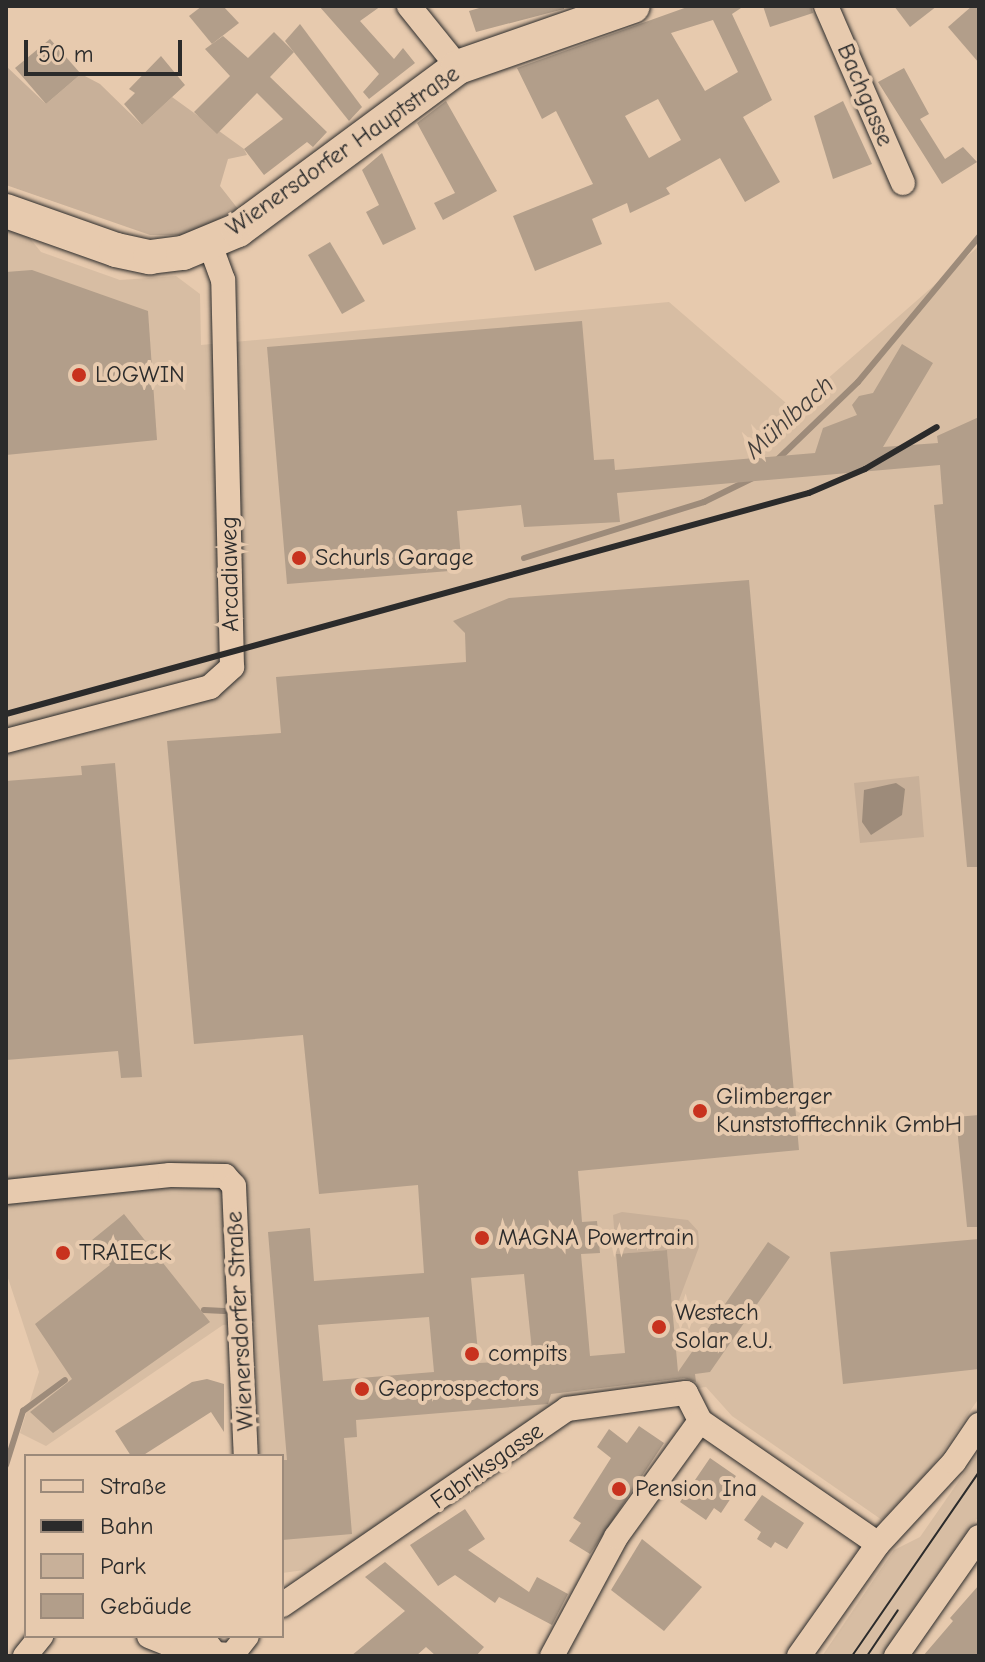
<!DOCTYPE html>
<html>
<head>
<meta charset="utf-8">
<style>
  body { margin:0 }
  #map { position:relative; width:985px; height:1662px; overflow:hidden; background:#e7caae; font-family:"Comic Neue",sans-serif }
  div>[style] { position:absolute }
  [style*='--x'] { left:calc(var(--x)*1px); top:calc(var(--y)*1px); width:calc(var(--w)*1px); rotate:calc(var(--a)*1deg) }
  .built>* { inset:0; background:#d7bda3 }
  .green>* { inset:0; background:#c8b099 }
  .water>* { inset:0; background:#9d8b7a }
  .stream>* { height:6px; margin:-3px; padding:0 3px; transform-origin:3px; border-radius:3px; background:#9d8b7a }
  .building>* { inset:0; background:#b29e8a }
  .roads { filter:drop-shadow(0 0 2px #2b2b2b) drop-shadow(0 0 2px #2b2b2b) }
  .street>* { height:24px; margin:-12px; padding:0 12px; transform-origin:12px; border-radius:12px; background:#e7caae }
  .secondary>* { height:34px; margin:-17px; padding:0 17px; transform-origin:17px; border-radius:17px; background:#e7caae }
  .tram>* { height:2px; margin:-1px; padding:0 1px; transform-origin:1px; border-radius:1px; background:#2b2b2b }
  .rail>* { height:6px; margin:-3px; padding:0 3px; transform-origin:3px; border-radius:3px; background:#2b2b2b }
  .dots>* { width:22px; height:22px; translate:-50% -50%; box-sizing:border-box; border:4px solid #e7caae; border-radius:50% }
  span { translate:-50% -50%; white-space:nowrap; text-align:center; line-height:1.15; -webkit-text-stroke:8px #e7caae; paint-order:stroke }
  .street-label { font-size:24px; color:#2b2b2b }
  .poi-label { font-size:24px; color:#2b2b2b }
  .left { translate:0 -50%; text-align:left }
  .water-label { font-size:26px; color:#423e3b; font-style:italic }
  .frame { position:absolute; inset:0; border:8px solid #2b2b2b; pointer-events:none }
  .legend { position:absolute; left:24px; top:1454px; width:260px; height:184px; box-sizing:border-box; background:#e7caae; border:2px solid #9c8a7a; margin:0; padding:10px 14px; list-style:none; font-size:24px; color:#2b2b2b }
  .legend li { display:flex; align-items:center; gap:16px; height:40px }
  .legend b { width:40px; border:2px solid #9c8a7a }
  .scale { position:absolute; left:24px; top:40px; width:158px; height:36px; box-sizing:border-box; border:4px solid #2b2b2b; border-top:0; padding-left:10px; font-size:24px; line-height:28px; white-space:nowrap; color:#2b2b2b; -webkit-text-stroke:6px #e7caae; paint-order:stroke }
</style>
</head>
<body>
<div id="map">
  <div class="built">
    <i style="clip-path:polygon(6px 229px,28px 236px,41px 252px,120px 280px,176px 276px,200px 294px,201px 345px,669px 302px,793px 409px,979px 246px,979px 1398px,932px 1467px,882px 1520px,732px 1416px,706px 1387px,553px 1407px,312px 1569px,282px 1573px,282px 1456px,259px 1456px,255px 1322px,223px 1325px,46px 1446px,20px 1433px,39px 1372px,6px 1272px)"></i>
    <i style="clip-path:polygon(979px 1452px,979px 1516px,881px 1656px,822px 1656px,894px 1550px,920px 1537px)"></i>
  </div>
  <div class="green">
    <i style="clip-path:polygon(6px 66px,46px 104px,81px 74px,100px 84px,142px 125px,172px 97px,244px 149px,247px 155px,228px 159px,220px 186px,238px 209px,188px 235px,150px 235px,6px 185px)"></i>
    <i style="clip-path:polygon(919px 776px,924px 837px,860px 843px,854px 783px)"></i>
    <i style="clip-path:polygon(622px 1212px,688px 1220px,698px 1231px,699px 1247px,673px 1316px,667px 1250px,616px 1254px,613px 1215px)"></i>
  </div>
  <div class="water">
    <i style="clip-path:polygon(896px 783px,905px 789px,902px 815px,871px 835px,862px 822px,864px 790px)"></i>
  </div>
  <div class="stream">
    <i style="--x:778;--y:459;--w:111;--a:-43.9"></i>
    <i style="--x:858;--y:382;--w:189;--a:-50.2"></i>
    <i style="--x:524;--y:558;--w:189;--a:-17.3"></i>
    <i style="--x:704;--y:502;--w:55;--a:-26.1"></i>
    <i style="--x:204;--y:1310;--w:20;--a:3"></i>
    <i style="--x:6;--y:1465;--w:57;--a:-72.5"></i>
    <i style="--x:23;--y:1411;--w:52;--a:-36.4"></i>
  </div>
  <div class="building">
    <i style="clip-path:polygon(202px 6px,223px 6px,239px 23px,212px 44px,189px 16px)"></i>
    <i style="clip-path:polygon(319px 6px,381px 6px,360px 21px,394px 59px,403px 48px,415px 63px,369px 99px,363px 92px,379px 74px)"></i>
    <i style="clip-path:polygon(486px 6px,564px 6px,564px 9px,476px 32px,469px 11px)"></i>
    <i style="clip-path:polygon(evenodd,690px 6px,744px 6px,732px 14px,772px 100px,743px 117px,780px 182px,745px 202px,720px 158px,666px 188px,670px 194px,630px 213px,627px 203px,592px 219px,602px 244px,535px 271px,513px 216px,593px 184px,556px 111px,542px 119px,517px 68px,690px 6px,713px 20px,738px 72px,705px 91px,671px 33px,713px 20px,690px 6px,658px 99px,681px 140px,649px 158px,625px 116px,658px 99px)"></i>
    <i style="clip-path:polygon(763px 6px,811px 6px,813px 13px,770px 27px)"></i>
    <i style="clip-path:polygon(894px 6px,937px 6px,910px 27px)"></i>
    <i style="clip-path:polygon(972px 6px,979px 6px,979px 63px,948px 27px)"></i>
    <i style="clip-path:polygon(300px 24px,362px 107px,349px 121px,285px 41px)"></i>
    <i style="clip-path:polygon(274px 32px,294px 52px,270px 77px,327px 132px,313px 147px,307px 142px,264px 175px,244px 149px,283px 119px,257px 93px,217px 134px,194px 112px,230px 76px,205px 49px,223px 36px,248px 58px)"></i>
    <i style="clip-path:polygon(50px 39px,81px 74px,46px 104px,15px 68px)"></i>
    <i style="clip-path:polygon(161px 56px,185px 85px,142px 125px,124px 104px,135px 93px,129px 89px)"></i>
    <i style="clip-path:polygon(904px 68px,929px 114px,920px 119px,945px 159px,963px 147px,977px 162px,942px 184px,878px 82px)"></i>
    <i style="clip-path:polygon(446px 101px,497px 191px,443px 220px,434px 203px,455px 193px,417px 123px)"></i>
    <i style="clip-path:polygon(843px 101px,872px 164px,833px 179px,814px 116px)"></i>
    <i style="clip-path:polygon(382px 153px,416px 229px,383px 245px,366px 212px,379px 205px,362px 170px)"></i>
    <i style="clip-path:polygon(330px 242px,365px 301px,342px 314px,308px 255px)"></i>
    <i style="clip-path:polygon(32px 270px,148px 311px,157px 440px,6px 455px,6px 272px)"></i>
    <i style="clip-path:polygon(582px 321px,594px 460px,614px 459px,615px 470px,815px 453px,823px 428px,857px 415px,852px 405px,859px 396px,873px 393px,902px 344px,933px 363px,883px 447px,938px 443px,937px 436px,979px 417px,979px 867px,967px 867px,934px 505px,943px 504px,940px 465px,617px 493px,620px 522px,524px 527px,521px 505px,457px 511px,462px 570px,287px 584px,267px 347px)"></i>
    <i style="clip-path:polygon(evenodd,749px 580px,799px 1150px,578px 1171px,582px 1222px,597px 1221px,600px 1253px,581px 1254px,590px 1356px,625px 1353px,616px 1254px,667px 1250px,678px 1372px,768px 1242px,790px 1257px,710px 1372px,695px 1374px,696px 1382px,684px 1378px,551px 1394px,548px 1404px,356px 1420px,357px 1437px,344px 1438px,352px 1534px,282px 1540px,282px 1460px,287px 1460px,268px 1232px,310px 1228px,314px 1281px,424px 1273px,418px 1185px,319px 1194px,303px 1035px,194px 1044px,167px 741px,281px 733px,276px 677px,466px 662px,465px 633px,453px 621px,509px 598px,749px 580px,524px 1274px,533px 1360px,479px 1363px,471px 1278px,524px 1274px,749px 580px,429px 1317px,434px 1372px,323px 1381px,318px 1325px,429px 1317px)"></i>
    <i style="clip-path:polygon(115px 763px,142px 1077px,121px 1078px,118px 1051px,6px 1060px,6px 781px,82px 775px,81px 766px)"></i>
    <i style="clip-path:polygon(979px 1115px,979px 1227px,967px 1227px,956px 1117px)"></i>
    <i style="clip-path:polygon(124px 1214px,210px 1322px,53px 1433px,30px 1412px,72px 1379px,35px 1324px,110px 1265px,92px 1240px)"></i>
    <i style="clip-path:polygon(979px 1239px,979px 1369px,843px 1384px,830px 1252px)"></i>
    <i style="clip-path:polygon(207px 1379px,224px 1384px,224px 1432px,211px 1412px,142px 1456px,131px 1456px,115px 1431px,192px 1382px)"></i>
    <i style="clip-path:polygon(639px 1426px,664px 1443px,590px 1554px,569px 1541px,581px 1523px,573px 1518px,611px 1458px,597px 1447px,609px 1429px,627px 1443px)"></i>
    <i style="clip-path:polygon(710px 1458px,736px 1476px,724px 1493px,731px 1498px,721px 1513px,714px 1508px,706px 1520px,680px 1502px)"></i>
    <i style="clip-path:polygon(762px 1495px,804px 1523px,787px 1549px,775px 1542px,771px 1548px,757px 1539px,761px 1532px,744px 1520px)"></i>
    <i style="clip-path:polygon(465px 1509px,485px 1539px,468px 1550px,529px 1592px,537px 1577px,568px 1594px,552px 1625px,499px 1597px,495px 1603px,455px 1575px,438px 1586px,410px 1545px)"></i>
    <i style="clip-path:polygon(642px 1539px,702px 1587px,664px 1631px,611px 1590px)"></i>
    <i style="clip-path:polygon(385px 1562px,484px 1647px,476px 1656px,436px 1656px,426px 1647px,416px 1656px,351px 1656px,405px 1611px,365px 1577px)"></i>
    <i style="clip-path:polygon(979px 1585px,979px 1656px,923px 1656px,953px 1621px,950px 1618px)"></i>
  </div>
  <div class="roads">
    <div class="street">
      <i style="--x:409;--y:6;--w:78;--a:51.2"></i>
      <i style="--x:826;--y:6;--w:193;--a:66.5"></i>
      <i style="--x:6;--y:741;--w:211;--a:-14.8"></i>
      <i style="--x:210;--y:687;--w:30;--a:-42"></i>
      <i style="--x:232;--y:667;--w:387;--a:-91.3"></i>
      <i style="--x:223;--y:280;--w:40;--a:-110.2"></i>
      <i style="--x:6;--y:1192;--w:165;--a:-5.9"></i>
      <i style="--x:170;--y:1175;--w:55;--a:1"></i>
      <i style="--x:225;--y:1176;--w:13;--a:48"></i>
      <i style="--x:234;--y:1186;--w:270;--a:87.5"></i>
      <i style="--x:282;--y:1605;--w:346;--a:-34.5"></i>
      <i style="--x:567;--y:1409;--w:120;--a:-7.7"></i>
      <i style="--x:686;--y:1393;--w:31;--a:63"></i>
      <i style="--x:700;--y:1421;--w:216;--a:34.6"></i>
      <i style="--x:149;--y:1636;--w:35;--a:22"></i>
      <i style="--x:182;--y:1649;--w:21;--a:-17"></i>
      <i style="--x:201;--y:1636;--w:23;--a:52"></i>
      <i style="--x:215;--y:1654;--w:17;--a:3"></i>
      <i style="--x:232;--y:1655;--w:24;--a:-52"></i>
      <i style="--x:25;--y:1656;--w:26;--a:-51"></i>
      <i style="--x:552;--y:1656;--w:135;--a:-61.7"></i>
      <i style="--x:616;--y:1537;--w:143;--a:-54.1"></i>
      <i style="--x:799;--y:1656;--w:137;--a:-54.8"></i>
      <i style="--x:878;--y:1544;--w:112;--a:-47.2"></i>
      <i style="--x:954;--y:1462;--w:45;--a:-56"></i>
      <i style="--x:896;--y:1656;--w:145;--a:-55.1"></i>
    </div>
    <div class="secondary">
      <i style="--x:6;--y:211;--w:117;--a:19.5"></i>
      <i style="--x:116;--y:250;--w:35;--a:12"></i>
      <i style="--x:150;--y:257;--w:33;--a:-7"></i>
      <i style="--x:183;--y:253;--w:60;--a:-22.7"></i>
      <i style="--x:238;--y:230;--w:274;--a:-36.5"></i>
      <i style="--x:458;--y:67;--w:185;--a:-19.2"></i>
    </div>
  </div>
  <div class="tram">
    <i style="--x:852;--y:1656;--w:224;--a:-55.4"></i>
    <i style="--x:867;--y:1656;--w:55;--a:-56"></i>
  </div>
  <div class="rail">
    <i style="--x:6;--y:714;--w:833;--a:-15.39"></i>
    <i style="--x:809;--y:493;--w:61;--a:-23.2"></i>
    <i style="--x:865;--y:469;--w:83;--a:-30.3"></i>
  </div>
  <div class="dots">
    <i style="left:79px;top:375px;background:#c8321e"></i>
    <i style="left:299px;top:558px;background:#c8321e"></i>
    <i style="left:700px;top:1111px;background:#c8321e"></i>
    <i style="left:482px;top:1238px;background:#c8321e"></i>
    <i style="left:63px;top:1253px;background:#c8321e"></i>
    <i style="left:659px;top:1327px;background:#c8321e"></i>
    <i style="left:472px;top:1354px;background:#c8321e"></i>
    <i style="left:362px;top:1389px;background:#c8321e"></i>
    <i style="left:619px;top:1489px;background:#c8321e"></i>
  </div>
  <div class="street-label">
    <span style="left:865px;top:95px;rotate:67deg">Bachgasse</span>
    <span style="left:343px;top:151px;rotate:-35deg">Wienersdorfer Hauptstraße</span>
    <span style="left:230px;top:574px;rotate:-91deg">Arcadiaweg</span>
    <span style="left:240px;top:1321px;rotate:-93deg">Wienersdorfer Straße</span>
    <span style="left:487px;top:1466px;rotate:-35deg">Fabriksgasse</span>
  </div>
  <div class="poi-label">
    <span class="left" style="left:95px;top:375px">LOGWIN</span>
    <span class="left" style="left:315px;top:558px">Schurls Garage</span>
    <span class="left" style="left:716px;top:1111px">Glimberger<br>Kunststofftechnik GmbH</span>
    <span class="left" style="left:498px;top:1238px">MAGNA Powertrain</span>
    <span class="left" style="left:79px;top:1253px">TRAIECK</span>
    <span class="left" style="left:675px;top:1327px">Westech<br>Solar e.U.</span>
    <span class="left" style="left:488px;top:1354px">compits</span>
    <span class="left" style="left:378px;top:1389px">Geoprospectors</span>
    <span class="left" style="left:635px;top:1489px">Pension Ina</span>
  </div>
  <div class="water-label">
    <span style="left:790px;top:418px;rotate:-42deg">Mühlbach</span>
  </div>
  <div class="frame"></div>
  <ul class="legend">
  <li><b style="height:10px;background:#e7caae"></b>Straße</li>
  <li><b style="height:10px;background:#2b2b2b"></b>Bahn</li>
  <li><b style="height:22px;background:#c8b099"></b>Park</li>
  <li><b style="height:22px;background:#b29e8a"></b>Gebäude</li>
  </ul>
  <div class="scale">50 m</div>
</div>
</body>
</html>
